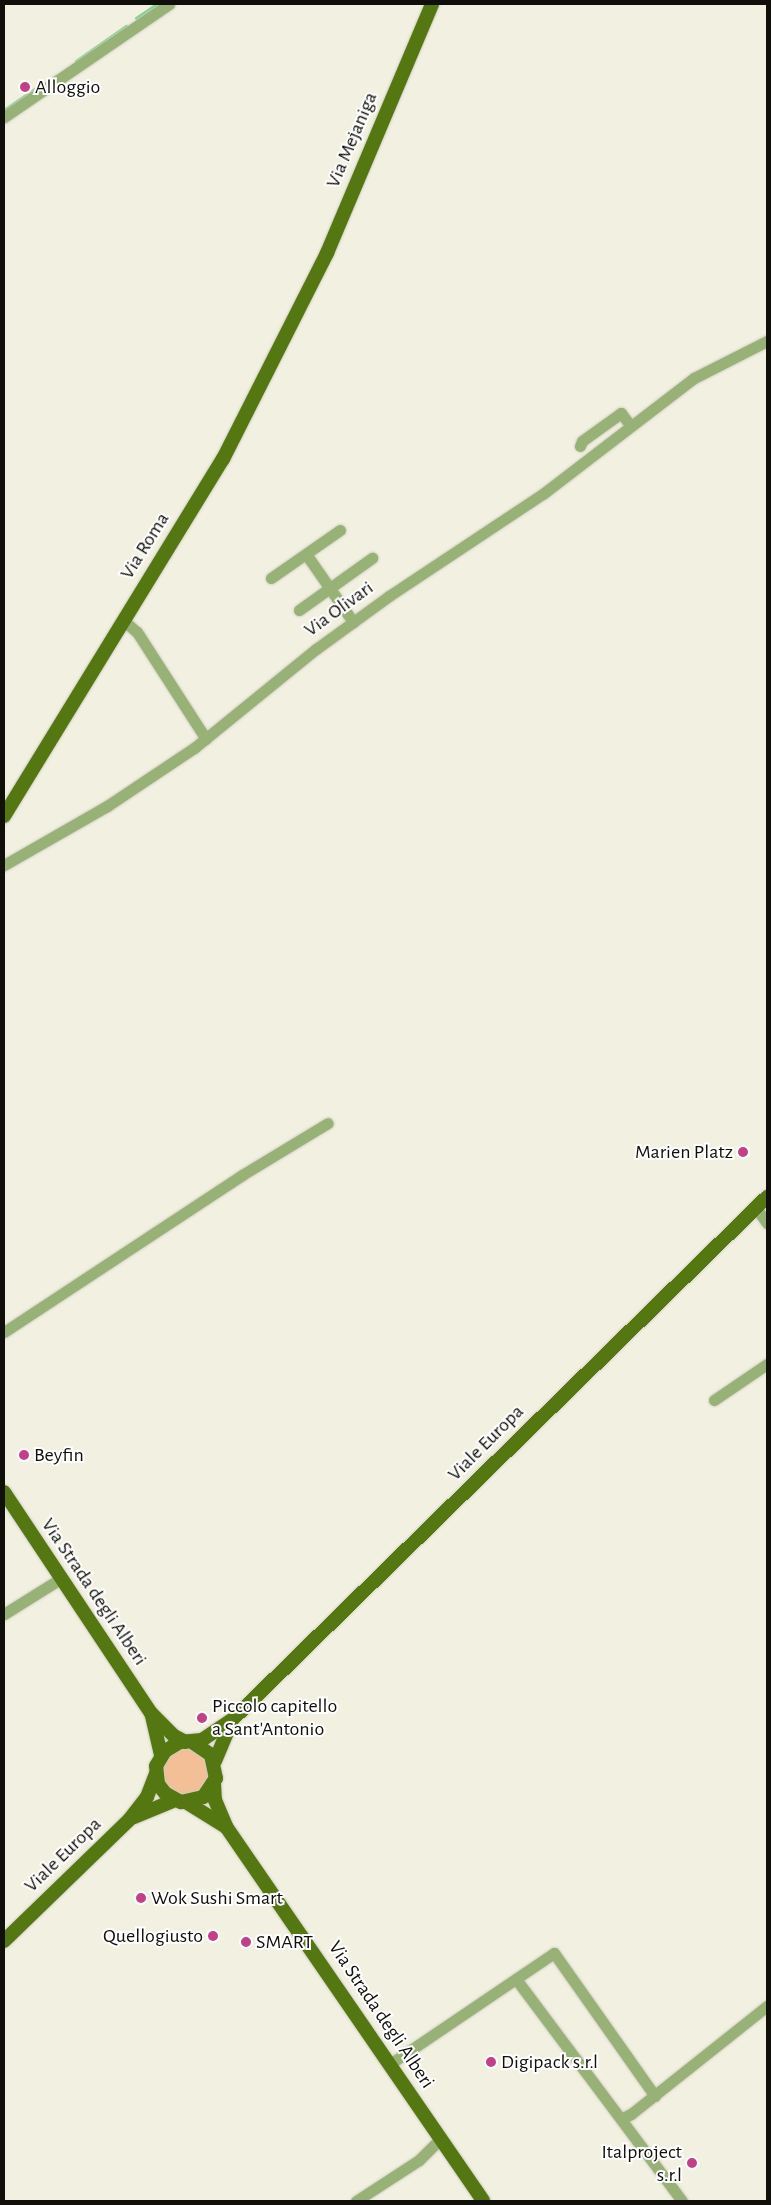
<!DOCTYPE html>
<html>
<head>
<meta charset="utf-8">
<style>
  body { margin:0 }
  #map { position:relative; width:771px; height:2205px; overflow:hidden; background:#f2f1e1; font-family:"Alegreya Sans",sans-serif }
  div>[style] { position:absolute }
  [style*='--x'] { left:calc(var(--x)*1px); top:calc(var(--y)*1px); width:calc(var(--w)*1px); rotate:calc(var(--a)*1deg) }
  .green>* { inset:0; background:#f3bf96 }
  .round { border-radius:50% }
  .stream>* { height:2.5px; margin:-1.25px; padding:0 1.25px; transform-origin:1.25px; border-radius:1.25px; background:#79d28e }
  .roads { filter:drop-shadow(0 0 1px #cecdbf) drop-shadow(0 0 1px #cecdbf) }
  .minor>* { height:11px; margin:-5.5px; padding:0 5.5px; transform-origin:5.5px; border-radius:5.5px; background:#97b177 }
  .major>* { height:14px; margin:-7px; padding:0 7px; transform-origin:7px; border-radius:7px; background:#547712 }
  .dots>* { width:14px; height:14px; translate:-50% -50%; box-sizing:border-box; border:2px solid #fff; border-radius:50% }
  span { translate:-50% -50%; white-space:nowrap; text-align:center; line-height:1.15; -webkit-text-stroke:4px #fff; paint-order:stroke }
  .poi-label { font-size:20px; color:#100f0a }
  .left { translate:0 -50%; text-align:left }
  .right { translate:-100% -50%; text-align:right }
  .street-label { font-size:20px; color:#100f0a }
  .frame { position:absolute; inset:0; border:5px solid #100f0a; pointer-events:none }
</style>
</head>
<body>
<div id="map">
  <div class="green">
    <i class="round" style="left:162px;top:1748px;width:48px;height:48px"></i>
  </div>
  <div class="stream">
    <i style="--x:136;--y:18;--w:25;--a:-34"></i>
    <i style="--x:76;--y:61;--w:61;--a:-35"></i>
    <i style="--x:4;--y:110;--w:46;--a:-34.4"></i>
  </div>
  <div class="roads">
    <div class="minor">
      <i style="--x:4;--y:117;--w:200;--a:-34.4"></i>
      <i style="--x:580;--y:446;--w:5;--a:-68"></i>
      <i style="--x:582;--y:441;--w:48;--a:-35.7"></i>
      <i style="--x:621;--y:413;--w:15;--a:53"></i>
      <i style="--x:306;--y:554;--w:83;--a:55.3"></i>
      <i style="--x:271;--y:578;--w:84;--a:-34.8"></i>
      <i style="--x:299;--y:610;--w:90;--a:-35.5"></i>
      <i style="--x:123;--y:620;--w:18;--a:41"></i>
      <i style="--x:137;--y:632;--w:127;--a:57.2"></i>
      <i style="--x:4;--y:865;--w:119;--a:-29.8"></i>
      <i style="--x:107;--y:806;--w:105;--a:-33.7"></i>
      <i style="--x:194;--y:748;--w:157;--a:-39.1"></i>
      <i style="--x:316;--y:649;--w:90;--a:-36"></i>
      <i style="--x:389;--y:596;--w:186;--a:-33.6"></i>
      <i style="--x:544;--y:493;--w:189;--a:-37.5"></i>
      <i style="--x:694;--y:378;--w:82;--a:-26.9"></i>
      <i style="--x:756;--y:1208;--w:19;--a:54"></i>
      <i style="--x:4;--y:1332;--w:285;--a:-33.4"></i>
      <i style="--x:242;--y:1175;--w:100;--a:-31.2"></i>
      <i style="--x:714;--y:1400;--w:64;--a:-34.2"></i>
      <i style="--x:4;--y:1614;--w:66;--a:-32"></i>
      <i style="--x:516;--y:1979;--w:277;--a:53.2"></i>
      <i style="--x:390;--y:2064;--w:198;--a:-34.1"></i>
      <i style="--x:554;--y:1953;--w:175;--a:54.8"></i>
      <i style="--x:621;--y:2119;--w:11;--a:-27"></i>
      <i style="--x:631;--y:2114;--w:174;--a:-38.5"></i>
      <i style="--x:356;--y:2201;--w:75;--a:-33.1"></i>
      <i style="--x:419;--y:2160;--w:30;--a:-45"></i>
    </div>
    <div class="major">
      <i style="--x:4;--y:816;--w:419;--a:-58.5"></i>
      <i style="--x:223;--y:459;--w:231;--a:-63.2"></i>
      <i style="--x:327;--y:253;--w:270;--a:-67.1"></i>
      <i style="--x:4;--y:1492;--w:265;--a:56.4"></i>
      <i style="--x:151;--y:1713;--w:33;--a:45"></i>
      <i style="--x:174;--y:1736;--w:13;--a:27"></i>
      <i style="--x:152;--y:1716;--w:40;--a:77"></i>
      <i style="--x:192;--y:1742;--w:23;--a:34"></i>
      <i style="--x:211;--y:1755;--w:24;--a:78"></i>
      <i style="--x:216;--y:1778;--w:23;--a:124"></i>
      <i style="--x:203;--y:1797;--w:23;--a:167"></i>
      <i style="--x:181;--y:1802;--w:18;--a:-151"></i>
      <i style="--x:165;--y:1793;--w:11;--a:-128"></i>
      <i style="--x:158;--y:1784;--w:18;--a:-96"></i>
      <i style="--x:156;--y:1766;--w:17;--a:-59"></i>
      <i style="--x:165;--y:1751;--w:17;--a:-31"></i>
      <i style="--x:180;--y:1742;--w:22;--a:-5"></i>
      <i style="--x:202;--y:1740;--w:37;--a:-34"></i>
      <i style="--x:233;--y:1719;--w:747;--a:-44.35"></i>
      <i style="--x:215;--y:1761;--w:41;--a:-67.2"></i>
      <i style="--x:214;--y:1783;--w:17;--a:87"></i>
      <i style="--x:215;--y:1800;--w:30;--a:67"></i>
      <i style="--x:227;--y:1828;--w:452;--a:55.5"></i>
      <i style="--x:186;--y:1802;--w:47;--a:32"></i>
      <i style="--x:134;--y:1817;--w:44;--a:-22.5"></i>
      <i style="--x:4;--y:1941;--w:174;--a:-44.1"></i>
      <i style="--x:129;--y:1820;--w:29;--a:-52"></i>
      <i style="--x:147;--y:1797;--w:26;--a:-69"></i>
    </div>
  </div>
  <div class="dots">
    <i style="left:25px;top:87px;background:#c34087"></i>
    <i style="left:743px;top:1152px;background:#c34087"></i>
    <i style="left:24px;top:1455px;background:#c34087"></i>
    <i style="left:202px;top:1718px;background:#c34087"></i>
    <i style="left:141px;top:1898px;background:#c34087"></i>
    <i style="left:213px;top:1936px;background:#c34087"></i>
    <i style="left:246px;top:1942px;background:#c34087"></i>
    <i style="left:491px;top:2062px;background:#c34087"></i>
    <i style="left:692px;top:2163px;background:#c34087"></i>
  </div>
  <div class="poi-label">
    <span class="left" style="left:35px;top:87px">Alloggio</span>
    <span class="right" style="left:733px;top:1152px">Marien Platz</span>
    <span class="left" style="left:34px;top:1455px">Beyfin</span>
    <span class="left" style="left:212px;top:1718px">Piccolo capitello<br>a Sant'Antonio</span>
    <span class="left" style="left:151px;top:1898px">Wok Sushi Smart</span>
    <span class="right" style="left:203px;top:1936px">Quellogiusto</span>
    <span class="left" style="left:256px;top:1942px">SMART</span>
    <span class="left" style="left:501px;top:2062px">Digipack s.r.l</span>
    <span class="right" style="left:682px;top:2164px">Italproject<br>s.r.l</span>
  </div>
  <div class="street-label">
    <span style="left:352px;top:140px;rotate:-67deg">Via Mejaniga</span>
    <span style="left:145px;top:546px;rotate:-58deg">Via Roma</span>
    <span style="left:339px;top:609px;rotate:-36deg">Via Olivari</span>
    <span style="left:486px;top:1443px;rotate:-45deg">Viale Europa</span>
    <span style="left:94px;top:1592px;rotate:56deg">Via Strada degli Alberi</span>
    <span style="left:63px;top:1855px;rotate:-44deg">Viale Europa</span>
    <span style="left:381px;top:2015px;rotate:56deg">Via Strada degli Alberi</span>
  </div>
  <div class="frame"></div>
</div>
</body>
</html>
